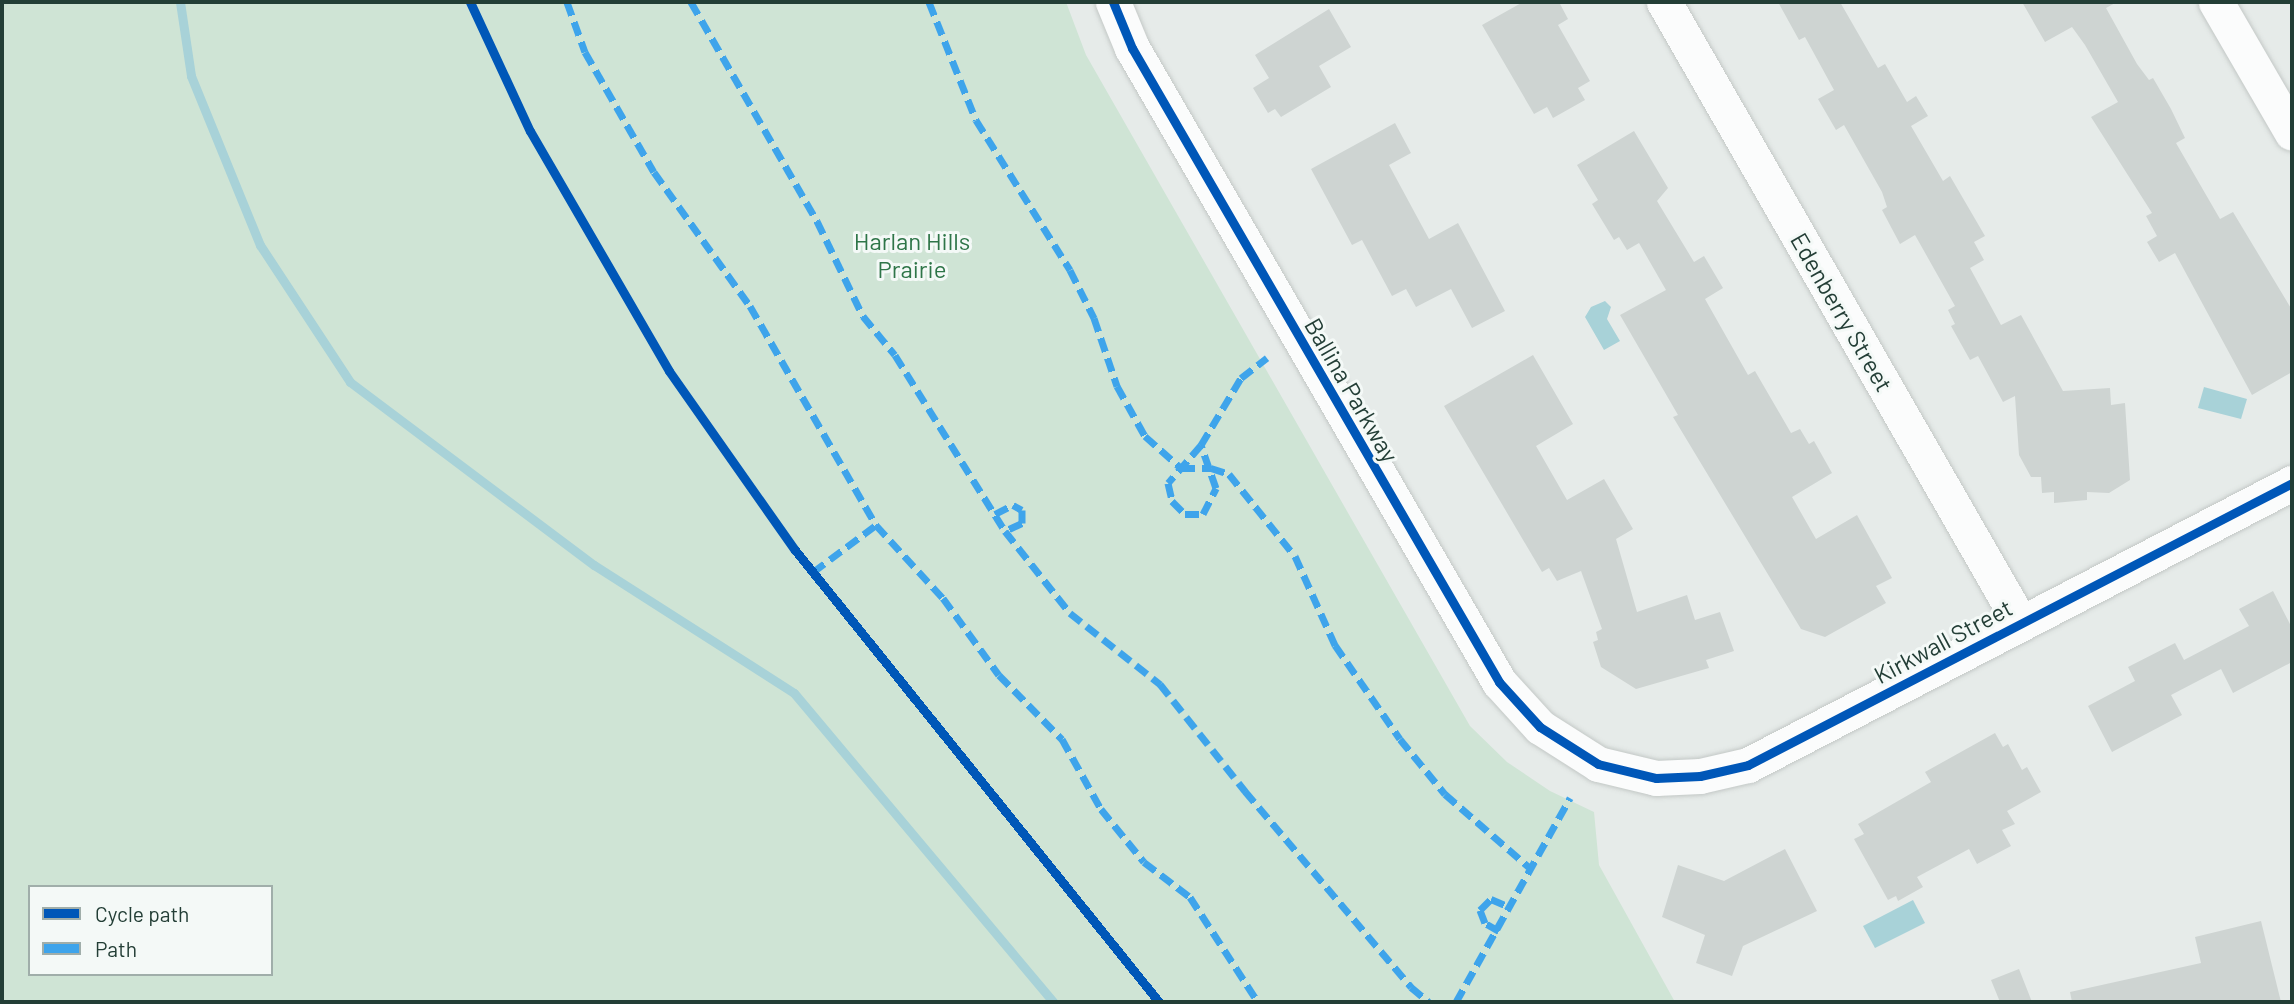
<!DOCTYPE html>
<html>
<head>
<meta charset="utf-8">
<style>
  body { margin:0 }
  #map { position:relative; width:2294px; height:1004px; overflow:hidden; background:#e6ebe9; font-family:Barlow,sans-serif }
  div>[style] { position:absolute }
  [style*='--x'] { left:calc(var(--x)*1px); top:calc(var(--y)*1px); width:calc(var(--w)*1px); rotate:calc(var(--a)*1deg) }
  .green>* { inset:0; background:#cfe4d5 }
  .water>* { inset:0; background:#a8d2d8 }
  .stream>* { height:9px; margin:-4.5px; padding:0 4.5px; transform-origin:4.5px; border-radius:4.5px; background:#a8d2d8 }
  .building>* { inset:0; background:#ced4d2 }
  .roads { filter:drop-shadow(0 0 2px #c3c8c6) drop-shadow(0 0 2px #c3c8c6) }
  .minor>* { height:35px; margin:-17.5px; padding:0 17.5px; transform-origin:17.5px; border-radius:17.5px; background:#fbfcfc }
  .quiet>* { height:7px; margin-top:-3.5px; transform-origin:0; background:repeating-linear-gradient(90deg,#3ea4eb 0 14px,transparent 0 21px) }
  .cycleway>* { height:9px; margin:-4.5px; padding:0 4.5px; transform-origin:4.5px; border-radius:4.5px; background:#0057b8 }
  span { translate:-50% -50%; white-space:nowrap; text-align:center; line-height:1.15; -webkit-text-stroke:6px #f4f9f7; paint-order:stroke }
  .park-label { font-size:24px; color:#2e7548 }
  .street-label { font-size:24px; color:#233e36 }
  .frame { position:absolute; inset:0; border:4px solid #233e36; pointer-events:none }
  .legend { position:absolute; left:28px; top:885px; width:245px; height:91px; box-sizing:border-box; background:#f4f9f7; border:2px solid #a0aeaa; margin:0; padding:9px 12px; list-style:none; font-size:21px; color:#233e36 }
  .legend li { display:flex; align-items:center; gap:14px; height:35px }
  .legend b { width:35px; border:2px solid #a0aeaa }
</style>
</head>
<body>
<div id="map">
  <div class="green">
    <i style="clip-path:polygon(evenodd,2px 2px,1066px 2px,1086px 55px,1470px 726px,1507px 762px,1550px 791px,1594px 812px,1599px 865px,1675px 1002px,2px 1002px,2px 2px,30px 887px,271px 887px,271px 974px,30px 974px,30px 887px)"></i>
  </div>
  <div class="water">
    <i style="clip-path:polygon(1605px 301px,1611px 307px,1607px 319px,1620px 341px,1604px 350px,1585px 317px,1591px 307px)"></i>
    <i style="clip-path:polygon(2204px 387px,2247px 399px,2241px 419px,2198px 408px)"></i>
    <i style="clip-path:polygon(1913px 900px,1925px 923px,1875px 948px,1863px 926px)"></i>
  </div>
  <div class="stream">
    <i style="--x:180;--y:2;--w:75;--a:81.5"></i>
    <i style="--x:191;--y:76;--w:183;--a:67.8"></i>
    <i style="--x:260;--y:245;--w:164;--a:56.7"></i>
    <i style="--x:350;--y:382;--w:305;--a:36.9"></i>
    <i style="--x:594;--y:565;--w:237;--a:32.6"></i>
    <i style="--x:794;--y:693;--w:403;--a:50"></i>
  </div>
  <div class="building">
    <i style="clip-path:polygon(1523px 2px,1559px 2px,1568px 19px,1558px 25px,1590px 81px,1578px 88px,1585px 100px,1553px 118px,1547px 107px,1534px 114px,1482px 25px)"></i>
    <i style="clip-path:polygon(1778px 2px,1840px 2px,1878px 68px,1885px 64px,1907px 102px,1916px 96px,1928px 116px,1911px 126px,1943px 181px,1950px 176px,1985px 236px,1974px 242px,1984px 260px,1970px 268px,2001px 325px,2021px 315px,2063px 391px,2110px 388px,2111px 405px,2125px 403px,2130px 480px,2109px 493px,2087px 492px,2087px 500px,2054px 503px,2054px 492px,2042px 493px,2041px 477px,2031px 477px,2019px 455px,2015px 396px,2003px 402px,1978px 356px,1970px 360px,1951px 326px,1955px 324px,1948px 310px,1955px 306px,1915px 235px,1900px 244px,1882px 210px,1887px 207px,1882px 192px,1844px 125px,1836px 130px,1818px 99px,1834px 90px,1805px 37px,1799px 40px)"></i>
    <i style="clip-path:polygon(2022px 2px,2117px 2px,2106px 8px,2137px 64px,2149px 80px,2153px 78px,2171px 109px,2185px 138px,2176px 143px,2220px 219px,2233px 212px,2292px 310px,2292px 372px,2252px 395px,2175px 253px,2159px 262px,2147px 242px,2157px 236px,2146px 216px,2152px 213px,2091px 117px,2118px 102px,2085px 45px,2072px 27px,2045px 42px)"></i>
    <i style="clip-path:polygon(1329px 9px,1351px 47px,1319px 66px,1331px 87px,1281px 117px,1275px 109px,1268px 113px,1253px 88px,1269px 78px,1255px 55px)"></i>
    <i style="clip-path:polygon(1395px 123px,1411px 153px,1389px 165px,1429px 239px,1458px 223px,1505px 311px,1472px 328px,1451px 289px,1416px 307px,1406px 289px,1392px 296px,1362px 240px,1352px 245px,1311px 169px)"></i>
    <i style="clip-path:polygon(1634px 131px,1668px 188px,1657px 201px,1694px 262px,1704px 256px,1723px 288px,1705px 299px,1748px 375px,1755px 371px,1791px 433px,1800px 429px,1809px 444px,1814px 441px,1832px 473px,1792px 497px,1816px 539px,1857px 515px,1892px 578px,1876px 586px,1886px 603px,1825px 637px,1801px 629px,1673px 417px,1678px 415px,1620px 315px,1666px 290px,1639px 243px,1627px 250px,1619px 237px,1614px 240px,1592px 204px,1598px 200px,1577px 165px)"></i>
    <i style="clip-path:polygon(1533px 355px,1573px 424px,1536px 446px,1567px 500px,1604px 479px,1633px 529px,1616px 539px,1637px 612px,1687px 595px,1695px 620px,1720px 612px,1734px 651px,1706px 660px,1709px 668px,1636px 689px,1601px 667px,1593px 642px,1598px 640px,1596px 632px,1602px 629px,1581px 571px,1557px 581px,1549px 568px,1542px 572px,1444px 406px)"></i>
    <i style="clip-path:polygon(2273px 591px,2292px 628px,2292px 662px,2233px 693px,2221px 669px,2171px 695px,2182px 715px,2112px 752px,2088px 706px,2135px 681px,2128px 667px,2175px 643px,2184px 660px,2249px 626px,2239px 609px)"></i>
    <i style="clip-path:polygon(1995px 733px,2003px 747px,2008px 744px,2022px 770px,2027px 767px,2041px 792px,2007px 811px,2015px 824px,2002px 830px,2011px 846px,1977px 864px,1969px 849px,1917px 877px,1923px 887px,1898px 901px,1896px 896px,1888px 900px,1854px 839px,1864px 834px,1858px 824px,1931px 782px,1925px 772px)"></i>
    <i style="clip-path:polygon(1785px 849px,1817px 911px,1743px 946px,1732px 976px,1696px 963px,1705px 935px,1662px 917px,1678px 865px,1724px 881px)"></i>
    <i style="clip-path:polygon(2261px 921px,2281px 1002px,2072px 1002px,2070px 992px,2201px 963px,2195px 937px)"></i>
    <i style="clip-path:polygon(2019px 969px,2032px 1002px,2000px 1002px,1991px 980px)"></i>
  </div>
  <div class="roads">
    <div class="minor">
      <i style="--x:1113;--y:2;--w:50;--a:67.6"></i>
      <i style="--x:1132;--y:48;--w:733;--a:59.93"></i>
      <i style="--x:1499;--y:682;--w:61;--a:47.7"></i>
      <i style="--x:1540;--y:727;--w:69;--a:32.5"></i>
      <i style="--x:1598;--y:764;--w:60;--a:13.6"></i>
      <i style="--x:1656;--y:778;--w:44;--a:-2.6"></i>
      <i style="--x:1700;--y:776;--w:49;--a:-12.9"></i>
      <i style="--x:1748;--y:765;--w:613;--a:-27.4"></i>
      <i style="--x:1664;--y:2;--w:715;--a:60.14"></i>
      <i style="--x:2216;--y:2;--w:151;--a:59.9"></i>
    </div>
  </div>
  <div class="quiet">
    <i style="--x:567;--y:2;--w:53;--a:70.2"></i>
    <i style="--x:585;--y:52;--w:138;--a:60.1"></i>
    <i style="--x:654;--y:172;--w:165;--a:54.4"></i>
    <i style="--x:750;--y:306;--w:253;--a:60.1"></i>
    <i style="--x:876;--y:525;--w:99;--a:47.5"></i>
    <i style="--x:943;--y:598;--w:95;--a:54"></i>
    <i style="--x:999;--y:675;--w:90;--a:45.5"></i>
    <i style="--x:1062;--y:739;--w:80;--a:60.9"></i>
    <i style="--x:1101;--y:809;--w:68;--a:50.9"></i>
    <i style="--x:1144;--y:862;--w:58;--a:37.3"></i>
    <i style="--x:1190;--y:897;--w:125;--a:57.1"></i>
    <i style="--x:691;--y:2;--w:253;--a:60.1"></i>
    <i style="--x:817;--y:221;--w:106;--a:64.2"></i>
    <i style="--x:863;--y:316;--w:50;--a:50.6"></i>
    <i style="--x:895;--y:355;--w:208;--a:58"></i>
    <i style="--x:1005;--y:531;--w:105;--a:51.6"></i>
    <i style="--x:1070;--y:613;--w:115;--a:38.3"></i>
    <i style="--x:1160;--y:684;--w:137;--a:51.5"></i>
    <i style="--x:1245;--y:791;--w:257;--a:49.7"></i>
    <i style="--x:1411;--y:987;--w:23;--a:40"></i>
    <i style="--x:929;--y:2;--w:127;--a:68.3"></i>
    <i style="--x:976;--y:120;--w:177;--a:57.9"></i>
    <i style="--x:1070;--y:270;--w:54;--a:63.4"></i>
    <i style="--x:1094;--y:318;--w:72;--a:71.3"></i>
    <i style="--x:1117;--y:386;--w:57;--a:60.8"></i>
    <i style="--x:1145;--y:436;--w:48;--a:41.6"></i>
    <i style="--x:1181;--y:468;--w:30;--a:0"></i>
    <i style="--x:1211;--y:468;--w:19;--a:18"></i>
    <i style="--x:1229;--y:474;--w:105;--a:51.2"></i>
    <i style="--x:1295;--y:556;--w:98;--a:65.8"></i>
    <i style="--x:1335;--y:645;--w:114;--a:55.3"></i>
    <i style="--x:1400;--y:739;--w:71;--a:50.7"></i>
    <i style="--x:1445;--y:794;--w:111;--a:41"></i>
    <i style="--x:1201;--y:445;--w:50;--a:131"></i>
    <i style="--x:1168;--y:483;--w:18;--a:77"></i>
    <i style="--x:1172;--y:501;--w:18;--a:45"></i>
    <i style="--x:1185;--y:514;--w:18;--a:0"></i>
    <i style="--x:1203;--y:514;--w:29;--a:-63"></i>
    <i style="--x:1216;--y:488;--w:46;--a:-109.2"></i>
    <i style="--x:1201;--y:445;--w:78;--a:-59.2"></i>
    <i style="--x:1241;--y:378;--w:33;--a:-38"></i>
    <i style="--x:995;--y:514;--w:20;--a:-27"></i>
    <i style="--x:1013;--y:505;--w:10;--a:29"></i>
    <i style="--x:1022;--y:510;--w:13;--a:90"></i>
    <i style="--x:1022;--y:523;--w:19;--a:155"></i>
    <i style="--x:813;--y:572;--w:79;--a:-36.7"></i>
    <i style="--x:1499;--y:931;--w:16;--a:-150"></i>
    <i style="--x:1485;--y:923;--w:14;--a:-111"></i>
    <i style="--x:1480;--y:910;--w:16;--a:-45"></i>
    <i style="--x:1491;--y:899;--w:21;--a:23"></i>
    <i style="--x:1456;--y:1002;--w:234;--a:-60.8"></i>
  </div>
  <div class="cycleway">
    <i style="--x:470;--y:2;--w:142;--a:65.1"></i>
    <i style="--x:530;--y:131;--w:277;--a:59.9"></i>
    <i style="--x:669;--y:371;--w:219;--a:54.9"></i>
    <i style="--x:795;--y:550;--w:580;--a:51.16"></i>
    <i style="--x:1113;--y:2;--w:50;--a:67.6"></i>
    <i style="--x:1132;--y:48;--w:733;--a:59.93"></i>
    <i style="--x:1499;--y:682;--w:61;--a:47.7"></i>
    <i style="--x:1540;--y:727;--w:69;--a:32.5"></i>
    <i style="--x:1598;--y:764;--w:60;--a:13.6"></i>
    <i style="--x:1656;--y:778;--w:44;--a:-2.6"></i>
    <i style="--x:1700;--y:776;--w:49;--a:-12.9"></i>
    <i style="--x:1748;--y:765;--w:613;--a:-27.4"></i>
  </div>
  <div class="park-label">
    <span style="left:912px;top:255px">Harlan Hills<br>Prairie</span>
  </div>
  <div class="street-label">
    <span style="left:1842px;top:312px;rotate:60deg">Edenberry Street</span>
    <span style="left:1352px;top:390px;rotate:60deg">Ballina Parkway</span>
    <span style="left:1943px;top:641px;rotate:-28deg">Kirkwall Street</span>
  </div>
  <div class="frame"></div>
  <ul class="legend">
  <li><b style="height:9px;background:#0057b8"></b>Cycle path</li>
  <li><b style="height:9px;background:#3ea4eb"></b>Path</li>
  </ul>
</div>
</body>
</html>
